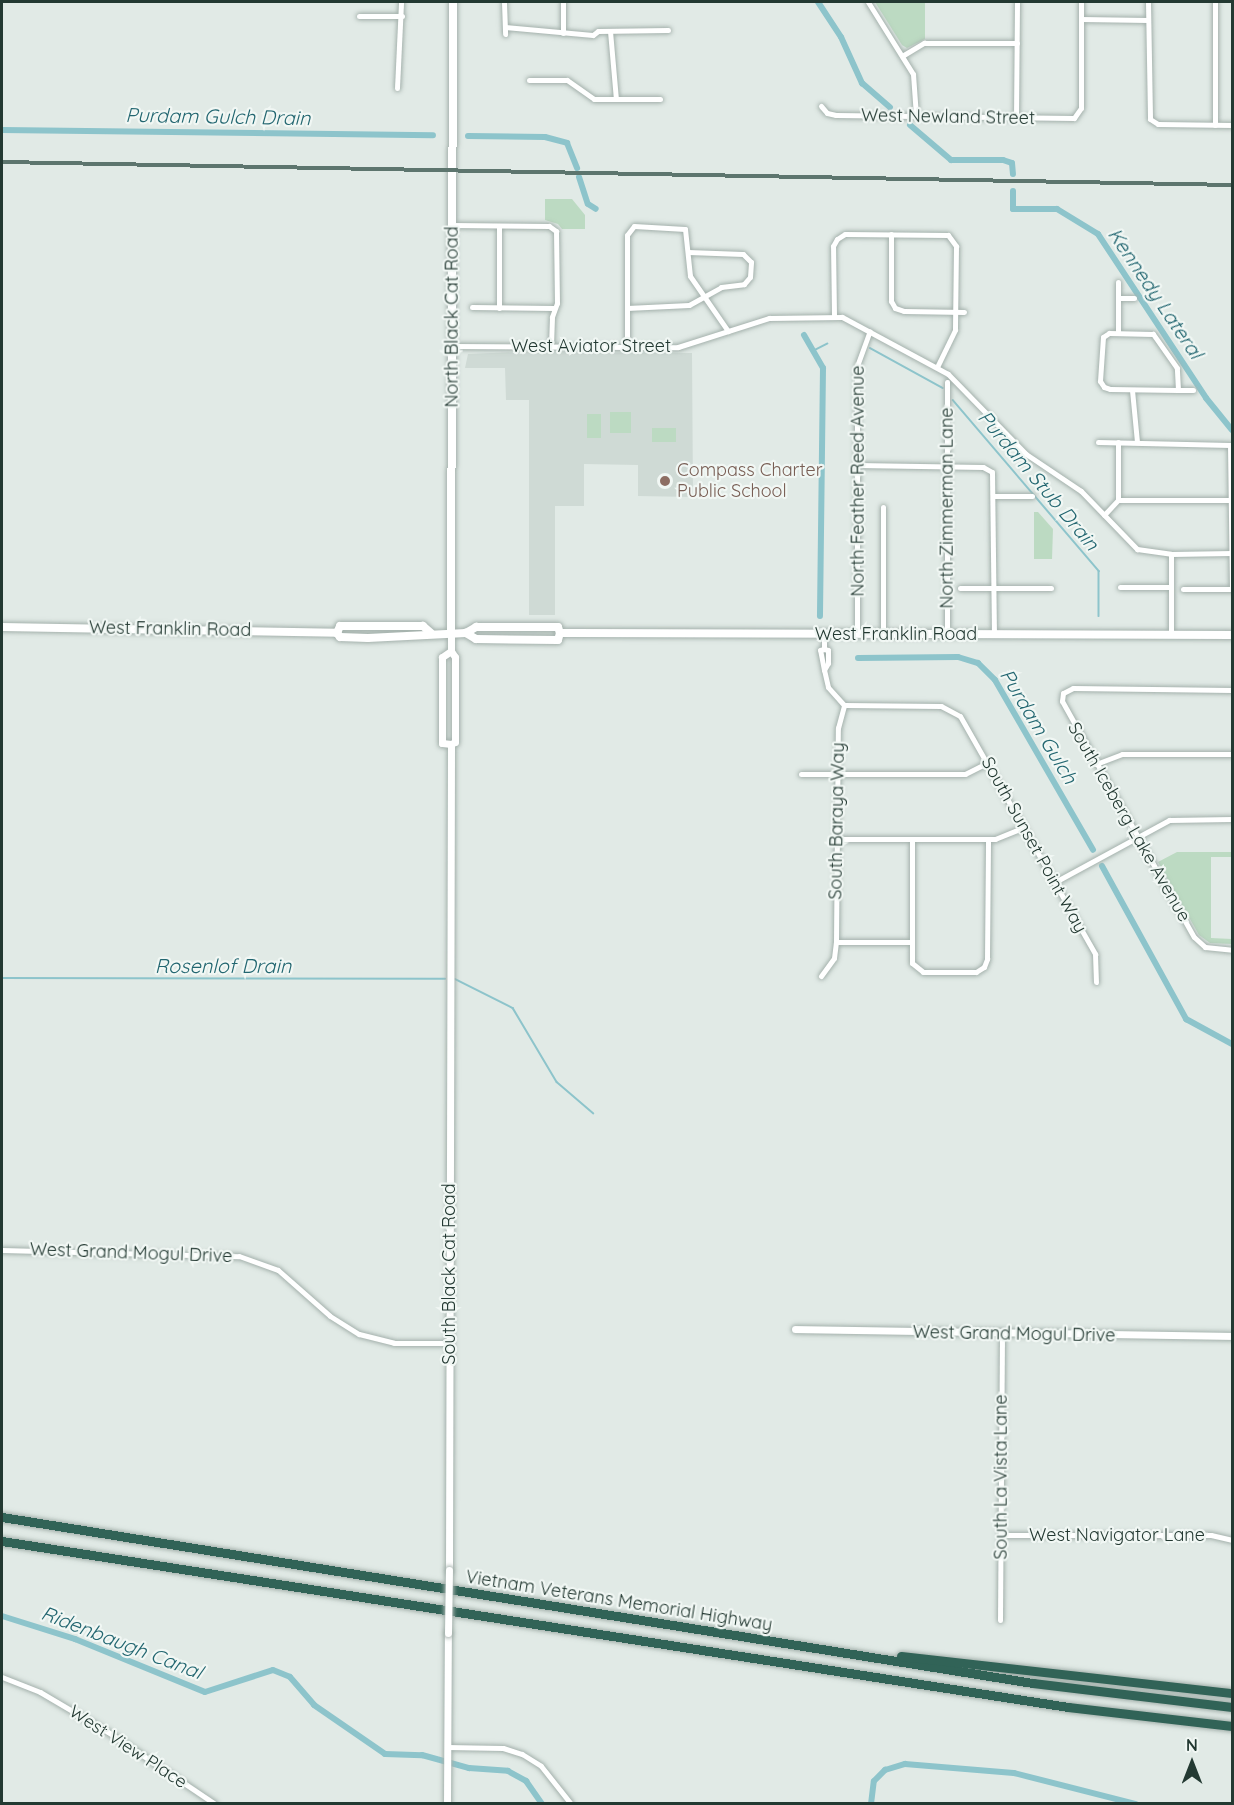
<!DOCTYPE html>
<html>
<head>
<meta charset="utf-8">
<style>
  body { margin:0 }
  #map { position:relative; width:1234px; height:1805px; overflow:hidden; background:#e1eae6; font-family:Quicksand,sans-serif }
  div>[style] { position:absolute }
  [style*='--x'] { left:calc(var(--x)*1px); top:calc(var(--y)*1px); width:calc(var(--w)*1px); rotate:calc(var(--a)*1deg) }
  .built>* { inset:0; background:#cfdad5 }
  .green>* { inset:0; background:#bcdac2 }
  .stream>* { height:1.5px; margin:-0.75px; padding:0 0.75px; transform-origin:0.75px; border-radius:0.75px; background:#8dc4cb }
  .canal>* { height:6px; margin:-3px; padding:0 3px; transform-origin:3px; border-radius:3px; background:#8dc4cb }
  .roads { filter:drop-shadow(0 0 2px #a4b1ac) drop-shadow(0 0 2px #a4b1ac) }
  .minor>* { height:5px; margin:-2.5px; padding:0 2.5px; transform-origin:2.5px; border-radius:2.5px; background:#fff }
  .tertiary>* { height:7px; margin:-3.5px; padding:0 3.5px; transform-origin:3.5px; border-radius:3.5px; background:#fff }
  .secondary>* { height:8px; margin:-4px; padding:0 4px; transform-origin:4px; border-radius:4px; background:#fff }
  .motorway>* { height:9px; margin:-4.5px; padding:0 4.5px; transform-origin:4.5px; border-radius:4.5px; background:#316357 }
  .rail>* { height:4px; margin-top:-2px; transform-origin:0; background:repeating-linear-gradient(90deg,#f1f7f4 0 4.5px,#5d756e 0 9px); box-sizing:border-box; border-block:2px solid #5d756e }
  .bridges { filter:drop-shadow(0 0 2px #a4b1ac) drop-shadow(0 0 2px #a4b1ac) }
  .tertiary-bridge>* { height:7px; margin:-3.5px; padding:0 3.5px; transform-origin:3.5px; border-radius:3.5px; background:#fff }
  .dots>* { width:16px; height:16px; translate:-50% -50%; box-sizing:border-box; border:3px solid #f1f7f4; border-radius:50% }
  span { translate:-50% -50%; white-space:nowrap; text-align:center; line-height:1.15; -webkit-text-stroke:4.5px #f1f7f4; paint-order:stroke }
  .street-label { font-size:18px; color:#233932 }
  .education-label { font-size:18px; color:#785e54 }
  .left { translate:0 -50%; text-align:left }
  .water-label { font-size:20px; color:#226670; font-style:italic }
  .frame { position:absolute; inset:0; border:3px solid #233932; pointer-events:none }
  .north { position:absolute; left:1162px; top:1733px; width:60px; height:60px; -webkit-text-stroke:4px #f1f7f4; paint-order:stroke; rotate:0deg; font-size:16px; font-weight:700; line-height:24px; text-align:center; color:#233932 }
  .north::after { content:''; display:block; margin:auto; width:21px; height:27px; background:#233932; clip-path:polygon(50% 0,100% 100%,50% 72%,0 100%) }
</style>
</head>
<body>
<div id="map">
  <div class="built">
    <i style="clip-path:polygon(519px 352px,692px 353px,693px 497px,638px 496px,638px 465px,584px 464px,584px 506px,555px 506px,555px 615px,529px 615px,529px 400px,506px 400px,505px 368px,465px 368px,468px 354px)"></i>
  </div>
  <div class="green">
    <i style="clip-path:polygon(875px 2px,925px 2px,925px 39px,907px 48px,902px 45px)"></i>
    <i style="clip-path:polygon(545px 199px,572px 199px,585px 215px,585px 229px,562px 229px,558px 224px,545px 220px)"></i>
    <i style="clip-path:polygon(610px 412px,631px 412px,631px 433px,610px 433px)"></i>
    <i style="clip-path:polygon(587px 414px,601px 414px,601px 438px,587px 438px)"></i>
    <i style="clip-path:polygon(652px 428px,676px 428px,676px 442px,652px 442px)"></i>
    <i style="clip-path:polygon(1034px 512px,1038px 512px,1053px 529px,1052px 559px,1034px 559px)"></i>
    <i style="clip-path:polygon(1177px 852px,1232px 852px,1232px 857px,1211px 857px,1211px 938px,1232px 939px,1232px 944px,1210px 943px,1199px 935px,1158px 862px)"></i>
  </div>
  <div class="stream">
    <i style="--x:870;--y:348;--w:83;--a:28.7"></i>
    <i style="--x:813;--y:351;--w:16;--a:-27"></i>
    <i style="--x:953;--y:400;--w:225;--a:49.5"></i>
    <i style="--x:1099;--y:571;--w:45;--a:90"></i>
    <i style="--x:2;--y:978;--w:443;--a:0.1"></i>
    <i style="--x:455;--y:979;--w:65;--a:26.6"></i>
    <i style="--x:513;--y:1008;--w:86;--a:59.3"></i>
    <i style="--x:557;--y:1082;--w:48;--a:40.7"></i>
  </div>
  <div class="canal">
    <i style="--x:818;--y:2;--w:42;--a:56.7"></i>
    <i style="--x:841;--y:37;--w:51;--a:65.5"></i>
    <i style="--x:862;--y:83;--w:37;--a:41"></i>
    <i style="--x:910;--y:125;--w:54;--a:40.5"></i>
    <i style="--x:951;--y:160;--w:52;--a:0"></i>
    <i style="--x:1003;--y:160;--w:9;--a:18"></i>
    <i style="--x:1012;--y:163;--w:11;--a:85"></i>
    <i style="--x:2;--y:130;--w:431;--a:0.7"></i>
    <i style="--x:468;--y:136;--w:77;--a:0.7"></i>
    <i style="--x:545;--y:137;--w:23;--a:15"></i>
    <i style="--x:567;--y:143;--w:27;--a:68"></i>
    <i style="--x:579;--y:177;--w:28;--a:72"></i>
    <i style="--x:588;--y:204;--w:9;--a:32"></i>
    <i style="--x:1013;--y:191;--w:18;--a:90"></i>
    <i style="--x:1013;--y:209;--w:44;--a:0"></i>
    <i style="--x:1057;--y:209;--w:48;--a:31.4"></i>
    <i style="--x:1098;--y:234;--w:196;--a:56.6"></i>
    <i style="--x:1206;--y:398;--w:41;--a:50.9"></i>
    <i style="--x:804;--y:335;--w:38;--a:60"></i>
    <i style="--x:823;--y:368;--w:248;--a:90.7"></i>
    <i style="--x:858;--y:658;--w:100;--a:-0.6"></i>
    <i style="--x:958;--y:657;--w:21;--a:17"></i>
    <i style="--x:978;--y:663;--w:24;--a:45"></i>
    <i style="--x:995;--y:680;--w:196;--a:60"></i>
    <i style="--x:1102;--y:866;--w:175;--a:61.2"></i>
    <i style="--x:1186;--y:1019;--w:52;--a:28.5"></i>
    <i style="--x:2;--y:1616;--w:77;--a:17.5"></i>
    <i style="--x:75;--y:1639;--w:140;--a:22.2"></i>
    <i style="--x:205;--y:1692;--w:71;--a:-17.9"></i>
    <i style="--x:273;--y:1670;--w:18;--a:22"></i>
    <i style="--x:290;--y:1677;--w:37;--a:49"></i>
    <i style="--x:314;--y:1705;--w:86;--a:34.6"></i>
    <i style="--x:385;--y:1754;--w:37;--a:2"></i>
    <i style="--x:422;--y:1755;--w:49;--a:15.5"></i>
    <i style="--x:469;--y:1768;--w:39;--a:4"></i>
    <i style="--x:508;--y:1771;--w:21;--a:29"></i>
    <i style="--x:526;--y:1781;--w:28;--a:55"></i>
    <i style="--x:871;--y:1804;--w:23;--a:-83"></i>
    <i style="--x:874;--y:1781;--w:16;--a:-45"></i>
    <i style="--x:885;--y:1770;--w:21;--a:-17"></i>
    <i style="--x:905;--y:1764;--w:109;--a:4.7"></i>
    <i style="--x:1014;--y:1773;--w:126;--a:14.3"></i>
  </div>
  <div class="roads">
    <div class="minor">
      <i style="--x:504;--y:2;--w:32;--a:88"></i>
      <i style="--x:868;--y:2;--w:85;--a:58"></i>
      <i style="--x:913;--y:74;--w:42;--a:85.9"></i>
      <i style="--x:1148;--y:2;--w:117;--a:89"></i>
      <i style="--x:1150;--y:119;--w:9;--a:32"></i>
      <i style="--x:1158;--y:124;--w:74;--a:0.8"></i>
      <i style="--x:359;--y:16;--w:43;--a:0"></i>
      <i style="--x:1081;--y:19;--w:67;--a:0.9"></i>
      <i style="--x:505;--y:27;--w:88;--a:5.2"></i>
      <i style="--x:593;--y:35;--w:6;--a:-39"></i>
      <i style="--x:598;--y:31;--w:70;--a:-0.8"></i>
      <i style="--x:610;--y:31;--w:68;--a:85"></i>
      <i style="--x:563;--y:33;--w:31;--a:-90"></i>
      <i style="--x:902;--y:56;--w:26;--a:-31"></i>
      <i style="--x:924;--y:43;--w:93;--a:0"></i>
      <i style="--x:529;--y:80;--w:38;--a:0"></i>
      <i style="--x:567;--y:80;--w:33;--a:35"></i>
      <i style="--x:594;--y:99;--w:66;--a:0"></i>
      <i style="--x:397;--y:88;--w:86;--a:-87.3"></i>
      <i style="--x:821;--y:106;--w:9;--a:49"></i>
      <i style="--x:827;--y:113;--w:9;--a:13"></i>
      <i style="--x:836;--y:115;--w:238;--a:0.7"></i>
      <i style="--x:1074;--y:118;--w:12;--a:-55"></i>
      <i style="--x:1081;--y:108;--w:106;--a:-90"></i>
      <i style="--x:1016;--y:118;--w:116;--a:-89.5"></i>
      <i style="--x:1215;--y:125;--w:123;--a:-90"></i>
      <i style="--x:452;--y:225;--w:97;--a:0.6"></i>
      <i style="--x:549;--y:226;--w:9;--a:36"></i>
      <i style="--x:556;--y:231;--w:72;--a:89.2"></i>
      <i style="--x:557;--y:303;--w:15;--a:110"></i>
      <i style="--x:552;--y:317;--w:29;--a:92"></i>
      <i style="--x:891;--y:234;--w:67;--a:90"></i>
      <i style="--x:891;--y:301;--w:8;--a:60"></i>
      <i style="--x:895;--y:308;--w:9;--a:18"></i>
      <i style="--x:904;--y:311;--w:60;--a:1"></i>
      <i style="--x:1118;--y:298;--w:16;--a:0"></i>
      <i style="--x:472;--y:307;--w:82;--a:0.7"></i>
      <i style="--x:499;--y:308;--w:82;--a:-90"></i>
      <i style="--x:627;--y:308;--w:62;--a:-2.8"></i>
      <i style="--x:689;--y:305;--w:37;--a:-29"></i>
      <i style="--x:721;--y:287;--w:23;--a:-7"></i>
      <i style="--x:744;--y:284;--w:9;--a:-49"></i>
      <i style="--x:750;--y:277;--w:15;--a:-86"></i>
      <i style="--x:751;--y:262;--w:11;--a:-135"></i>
      <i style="--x:743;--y:254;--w:55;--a:-177.9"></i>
      <i style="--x:834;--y:315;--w:69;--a:-90.8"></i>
      <i style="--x:833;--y:246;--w:8;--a:-60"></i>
      <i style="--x:837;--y:239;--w:9;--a:-32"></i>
      <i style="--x:845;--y:234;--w:103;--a:0.6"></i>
      <i style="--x:948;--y:235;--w:14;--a:54"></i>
      <i style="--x:956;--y:246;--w:84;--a:90.7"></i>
      <i style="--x:955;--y:330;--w:41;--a:115.9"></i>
      <i style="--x:1118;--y:333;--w:51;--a:-90"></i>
      <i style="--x:452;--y:346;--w:226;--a:0.3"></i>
      <i style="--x:678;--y:347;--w:96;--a:-17.7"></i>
      <i style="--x:769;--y:318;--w:73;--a:-0.8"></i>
      <i style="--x:842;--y:317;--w:120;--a:28.3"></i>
      <i style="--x:948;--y:374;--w:112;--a:45.7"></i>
      <i style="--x:1026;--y:454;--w:66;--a:33.9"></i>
      <i style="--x:1081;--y:491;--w:81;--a:46"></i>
      <i style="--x:1137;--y:549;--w:34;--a:8"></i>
      <i style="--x:1171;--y:554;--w:61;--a:-0.9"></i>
      <i style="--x:627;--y:346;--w:111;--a:-90"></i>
      <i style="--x:627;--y:235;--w:11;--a:-52"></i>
      <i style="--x:634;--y:226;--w:51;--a:3.4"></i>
      <i style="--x:685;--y:229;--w:47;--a:83.9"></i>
      <i style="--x:690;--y:276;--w:67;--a:55.4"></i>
      <i style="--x:1132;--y:390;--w:52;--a:84.5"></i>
      <i style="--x:1178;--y:390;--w:22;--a:-93"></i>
      <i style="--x:1177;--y:368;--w:42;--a:-125.2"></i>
      <i style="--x:1153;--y:334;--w:44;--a:-178.7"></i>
      <i style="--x:1109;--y:333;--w:7;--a:146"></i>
      <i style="--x:1103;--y:337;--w:44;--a:93.9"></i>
      <i style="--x:1100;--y:381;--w:7;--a:56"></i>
      <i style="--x:1104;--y:387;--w:6;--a:18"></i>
      <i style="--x:1110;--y:389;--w:68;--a:0.8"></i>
      <i style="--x:1178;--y:390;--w:15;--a:0"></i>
      <i style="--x:1098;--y:442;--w:132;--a:1.3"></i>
      <i style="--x:1230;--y:445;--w:144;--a:89.2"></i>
      <i style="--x:857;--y:465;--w:126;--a:0.9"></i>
      <i style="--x:983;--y:467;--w:10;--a:29"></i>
      <i style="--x:992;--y:472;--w:163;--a:89.3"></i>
      <i style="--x:995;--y:496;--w:37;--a:0"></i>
      <i style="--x:1118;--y:500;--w:114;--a:0"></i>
      <i style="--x:883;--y:507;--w:127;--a:90"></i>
      <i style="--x:1104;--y:515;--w:21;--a:-47"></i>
      <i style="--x:1118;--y:500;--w:58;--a:-90"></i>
      <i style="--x:1120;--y:587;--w:51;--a:0"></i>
      <i style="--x:960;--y:588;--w:91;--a:0"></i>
      <i style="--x:1183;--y:589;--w:49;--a:0"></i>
      <i style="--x:857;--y:634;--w:268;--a:-90"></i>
      <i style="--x:857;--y:366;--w:37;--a:-70"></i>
      <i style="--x:947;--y:634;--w:252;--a:-90"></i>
      <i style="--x:1171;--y:635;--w:81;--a:-90"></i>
      <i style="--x:824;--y:649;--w:4;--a:14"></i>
      <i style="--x:828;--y:650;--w:13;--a:90"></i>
      <i style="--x:828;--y:663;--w:8;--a:120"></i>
      <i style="--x:824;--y:670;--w:20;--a:-101"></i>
      <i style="--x:820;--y:650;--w:4;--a:-14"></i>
      <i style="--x:824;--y:649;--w:16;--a:-90"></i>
      <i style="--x:1232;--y:690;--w:159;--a:-179.3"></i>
      <i style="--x:1073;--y:688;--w:11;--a:153"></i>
      <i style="--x:1063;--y:693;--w:8;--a:97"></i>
      <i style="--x:1062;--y:701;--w:270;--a:60.8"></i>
      <i style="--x:1194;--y:937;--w:15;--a:42"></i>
      <i style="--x:1205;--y:947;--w:27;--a:6"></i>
      <i style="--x:844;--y:705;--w:97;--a:0.6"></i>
      <i style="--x:941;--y:706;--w:21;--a:28"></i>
      <i style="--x:960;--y:716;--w:274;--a:60.4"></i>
      <i style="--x:1095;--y:954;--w:28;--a:88"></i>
      <i style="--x:1096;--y:764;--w:28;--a:-21"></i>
      <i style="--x:1122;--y:754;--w:110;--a:0"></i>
      <i style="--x:801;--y:774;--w:164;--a:0"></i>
      <i style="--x:965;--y:774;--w:25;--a:-27"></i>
      <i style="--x:837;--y:839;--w:158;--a:0"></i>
      <i style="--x:995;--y:839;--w:31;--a:-22"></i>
      <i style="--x:912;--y:839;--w:124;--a:90"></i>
      <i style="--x:912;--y:963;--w:14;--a:39"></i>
      <i style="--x:923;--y:972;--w:53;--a:0"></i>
      <i style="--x:976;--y:972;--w:9;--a:-32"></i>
      <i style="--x:984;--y:967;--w:9;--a:-69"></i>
      <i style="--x:987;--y:959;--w:120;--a:-89.5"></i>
      <i style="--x:1055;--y:882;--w:130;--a:-28.5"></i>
      <i style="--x:1169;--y:820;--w:63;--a:-0.9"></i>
      <i style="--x:836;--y:942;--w:75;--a:0"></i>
      <i style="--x:821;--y:976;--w:22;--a:-54"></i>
      <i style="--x:834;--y:958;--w:16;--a:-83"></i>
      <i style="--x:836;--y:942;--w:214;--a:-89.5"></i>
      <i style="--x:838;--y:728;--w:24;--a:-75"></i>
      <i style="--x:844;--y:705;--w:24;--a:-132"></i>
      <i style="--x:828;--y:687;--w:17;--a:-103"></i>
      <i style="--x:2;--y:1250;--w:237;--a:1.5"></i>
      <i style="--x:239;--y:1256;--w:41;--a:19.7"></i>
      <i style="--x:278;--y:1270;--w:69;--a:41.5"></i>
      <i style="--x:330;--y:1316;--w:34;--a:32"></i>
      <i style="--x:359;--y:1334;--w:36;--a:14"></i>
      <i style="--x:394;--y:1343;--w:55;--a:0"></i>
      <i style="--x:1001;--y:1535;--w:210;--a:0"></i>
      <i style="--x:1211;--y:1535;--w:22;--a:13"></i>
      <i style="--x:1000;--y:1620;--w:286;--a:-89.6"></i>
      <i style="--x:2;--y:1677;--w:41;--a:21.5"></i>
      <i style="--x:40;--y:1692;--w:79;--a:30.5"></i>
      <i style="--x:108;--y:1732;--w:129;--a:33.9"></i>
      <i style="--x:447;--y:1747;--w:56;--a:1"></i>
      <i style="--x:503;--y:1748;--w:20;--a:18"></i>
      <i style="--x:522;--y:1754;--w:22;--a:32"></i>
      <i style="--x:541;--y:1766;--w:48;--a:51.7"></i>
    </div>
    <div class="tertiary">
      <i style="--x:451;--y:651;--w:11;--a:146"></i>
      <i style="--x:442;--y:657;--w:86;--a:90"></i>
      <i style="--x:442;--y:743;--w:9;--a:6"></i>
      <i style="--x:451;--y:744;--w:4;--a:-27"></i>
      <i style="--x:455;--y:742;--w:85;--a:-90"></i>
      <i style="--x:455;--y:657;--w:7;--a:-124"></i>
      <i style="--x:451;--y:651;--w:18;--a:-90"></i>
      <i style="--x:795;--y:1329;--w:437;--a:0.9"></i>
      <i style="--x:449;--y:1570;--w:826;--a:-89.86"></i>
      <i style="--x:447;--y:1804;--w:171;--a:-89.7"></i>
    </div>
    <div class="secondary">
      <i style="--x:2;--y:627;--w:335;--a:1"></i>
      <i style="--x:431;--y:633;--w:11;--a:-139"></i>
      <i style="--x:423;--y:626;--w:83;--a:180"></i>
      <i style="--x:340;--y:626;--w:8;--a:113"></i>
      <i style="--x:337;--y:633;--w:5;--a:53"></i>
      <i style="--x:340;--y:637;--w:28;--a:2"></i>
      <i style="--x:368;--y:638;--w:98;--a:-2.9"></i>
      <i style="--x:451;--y:633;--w:631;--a:-89.82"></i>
      <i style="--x:560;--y:633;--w:7;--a:106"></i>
      <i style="--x:558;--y:640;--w:82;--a:-179.3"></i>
      <i style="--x:476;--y:639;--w:12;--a:-149"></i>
      <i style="--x:466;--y:633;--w:12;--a:-31"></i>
      <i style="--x:476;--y:627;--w:82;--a:0"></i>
      <i style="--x:558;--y:627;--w:6;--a:72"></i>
      <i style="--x:560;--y:633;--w:13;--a:0"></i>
      <i style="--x:573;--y:633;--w:659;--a:0.17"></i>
    </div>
    <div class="motorway">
      <i style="--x:2;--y:1517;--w:1044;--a:9.15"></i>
      <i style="--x:1033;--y:1683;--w:200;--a:6.9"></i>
      <i style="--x:2;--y:1541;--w:1079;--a:8.85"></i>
      <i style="--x:1068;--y:1707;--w:165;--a:6.6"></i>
      <i style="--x:901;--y:1656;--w:333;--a:6.4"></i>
    </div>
  </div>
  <div class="rail">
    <i style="--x:2;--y:162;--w:1230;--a:1.07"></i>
  </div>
  <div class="bridges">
    <div class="tertiary-bridge">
      <i style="--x:448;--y:1633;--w:63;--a:-89.1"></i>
    </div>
  </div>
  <div class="dots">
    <i style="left:665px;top:481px;background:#8d6e63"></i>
  </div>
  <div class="street-label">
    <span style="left:948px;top:117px;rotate:1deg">West Newland Street</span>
    <span style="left:452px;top:317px;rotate:-90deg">North Black Cat Road</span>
    <span style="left:591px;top:346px">West Aviator Street</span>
    <span style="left:858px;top:481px;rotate:-90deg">North Feather Reed Avenue</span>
    <span style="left:947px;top:508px;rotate:-90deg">North Zimmerman Lane</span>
    <span style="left:170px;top:629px;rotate:1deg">West Franklin Road</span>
    <span style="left:896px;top:634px">West Franklin Road</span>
    <span style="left:837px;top:821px;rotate:-89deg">South Baraya Way</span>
    <span style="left:1129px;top:822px;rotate:60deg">South Iceberg Lake Avenue</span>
    <span style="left:1034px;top:845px;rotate:61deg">South Sunset Point Way</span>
    <span style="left:131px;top:1253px;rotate:2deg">West Grand Mogul Drive</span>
    <span style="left:449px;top:1274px;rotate:-90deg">South Black Cat Road</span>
    <span style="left:1014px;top:1334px;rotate:1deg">West Grand Mogul Drive</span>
    <span style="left:1001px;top:1477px;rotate:-90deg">South La Vista Lane</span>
    <span style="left:1117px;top:1535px">West Navigator Lane</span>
    <span style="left:619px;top:1601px;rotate:9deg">Vietnam Veterans Memorial Highway</span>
    <span style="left:128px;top:1747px;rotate:33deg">West View Place</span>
  </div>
  <div class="education-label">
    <span class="left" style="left:677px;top:481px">Compass Charter<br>Public School</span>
  </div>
  <div class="water-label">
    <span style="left:218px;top:116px;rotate:1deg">Purdam Gulch Drain</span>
    <span style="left:1156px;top:293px;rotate:56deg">Kennedy Lateral</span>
    <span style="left:1039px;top:480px;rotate:50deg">Purdam Stub Drain</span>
    <span style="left:1039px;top:726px;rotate:59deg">Purdam Gulch</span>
    <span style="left:223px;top:965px">Rosenlof Drain</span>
    <span style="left:122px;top:1642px;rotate:21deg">Ridenbaugh Canal</span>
  </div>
  <div class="frame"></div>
  <div class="north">N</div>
</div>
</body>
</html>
